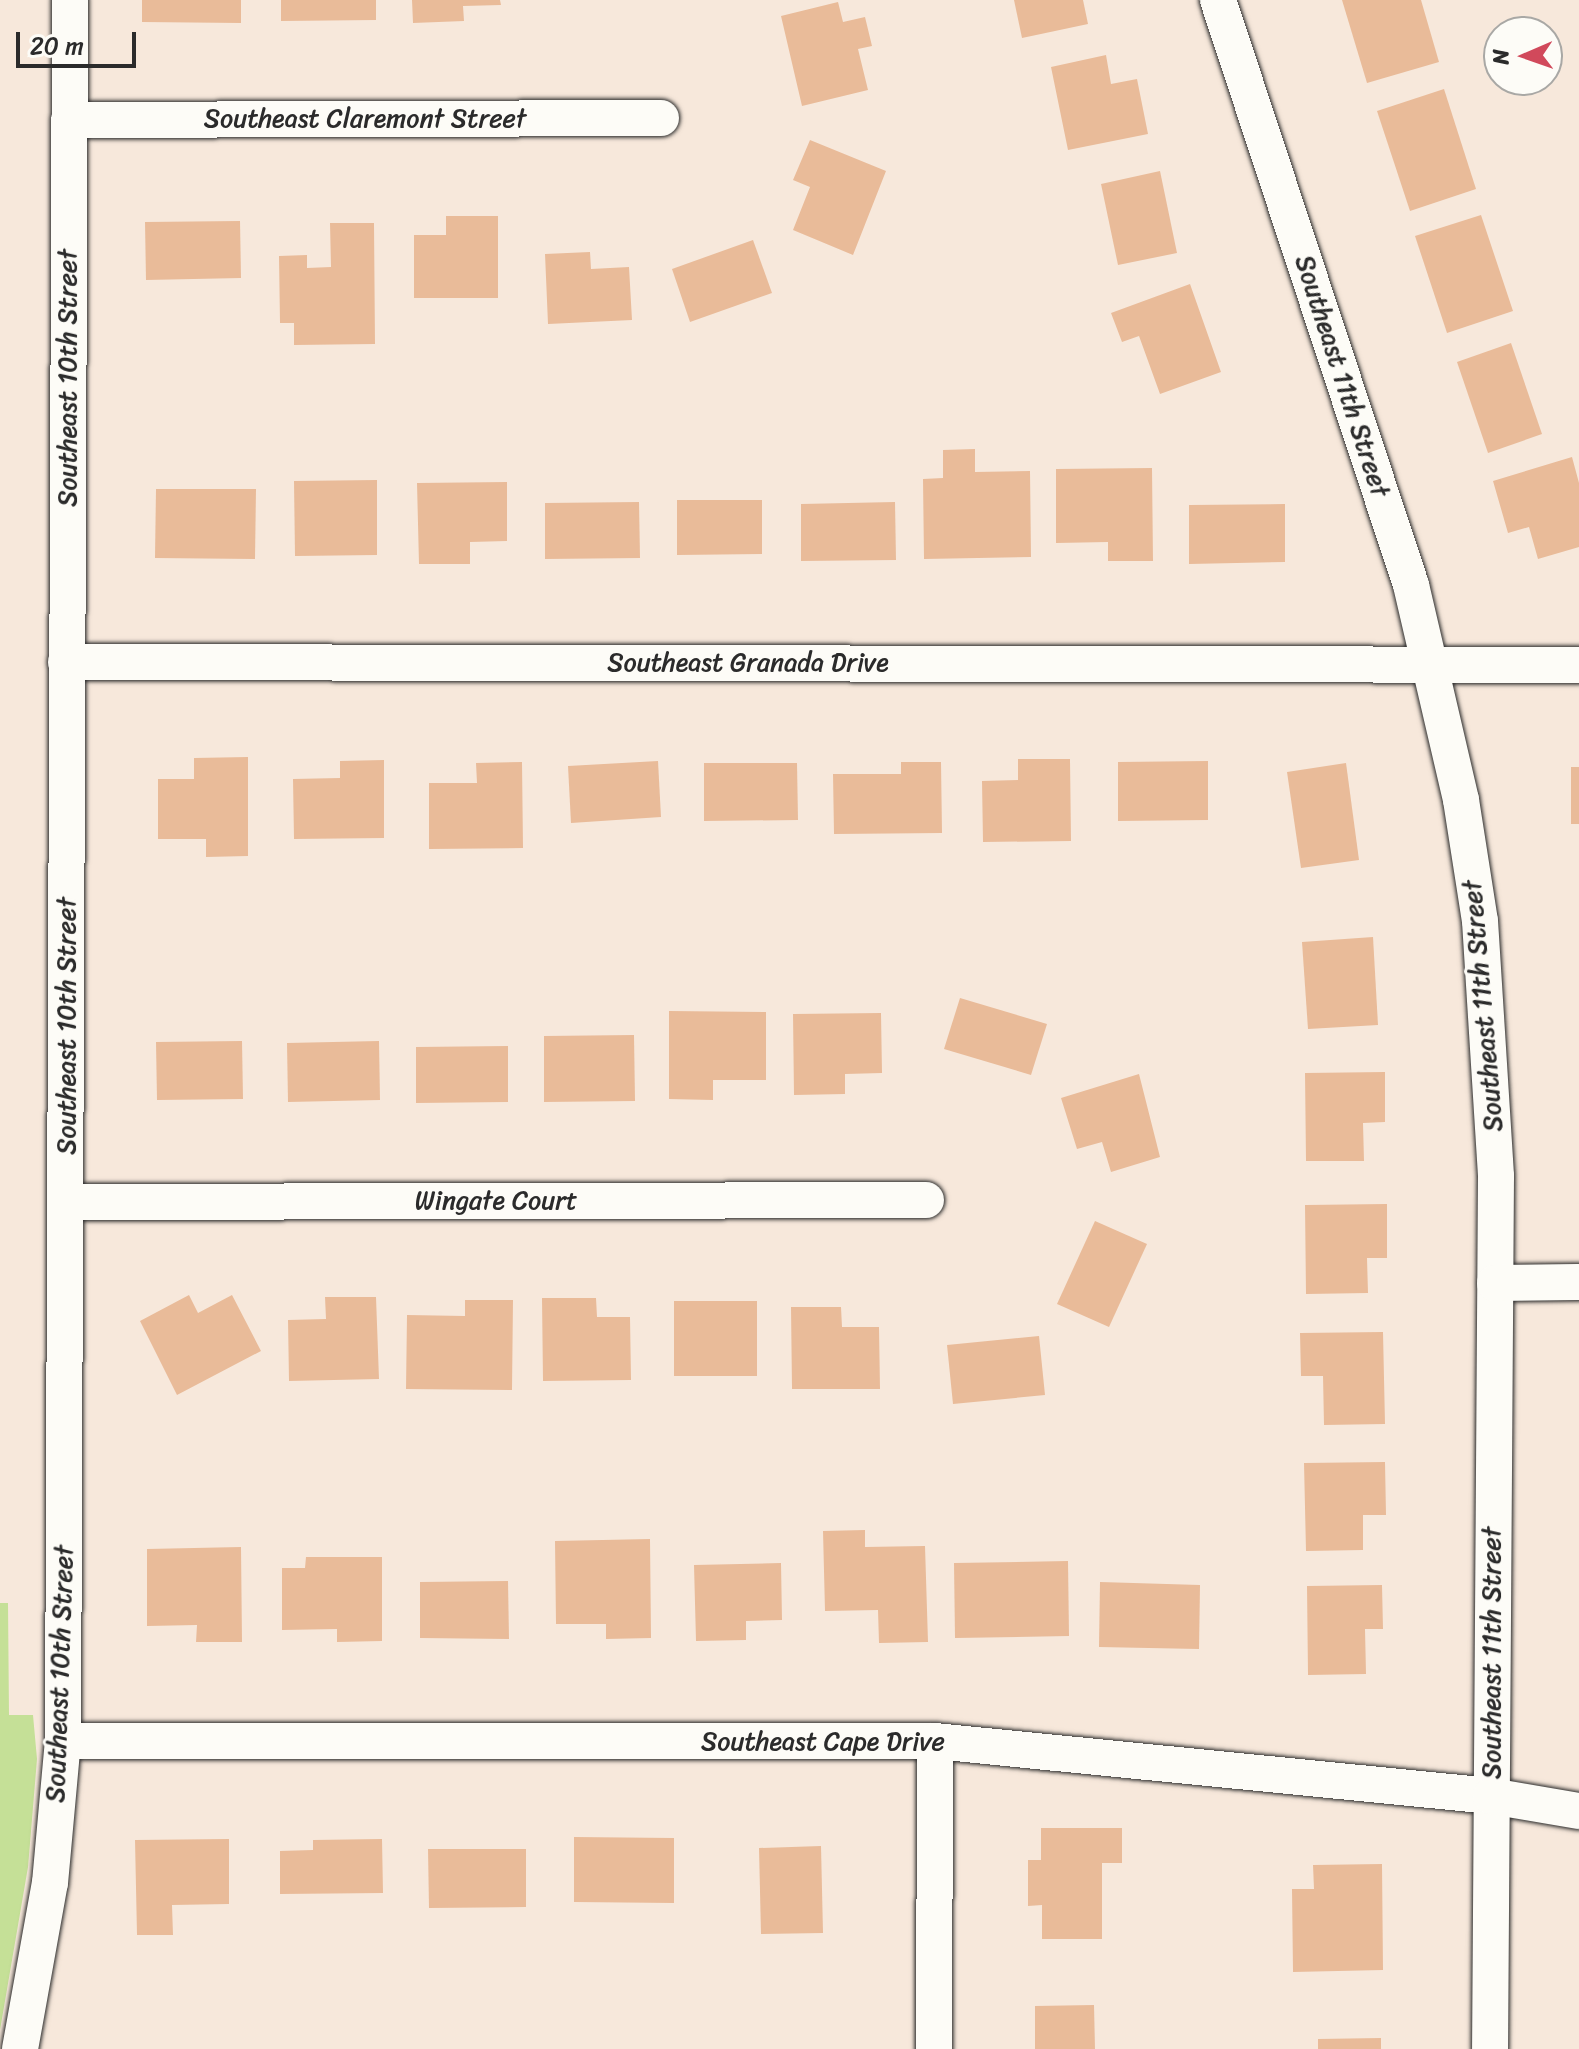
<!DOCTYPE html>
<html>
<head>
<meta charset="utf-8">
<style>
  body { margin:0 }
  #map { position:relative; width:1579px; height:2049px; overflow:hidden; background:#f7e8db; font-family:Sriracha,sans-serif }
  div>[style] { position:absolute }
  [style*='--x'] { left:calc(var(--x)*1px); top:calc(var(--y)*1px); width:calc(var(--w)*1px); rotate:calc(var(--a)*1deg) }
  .green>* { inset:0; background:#c5e097 }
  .building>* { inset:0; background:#e9bb99 }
  .roads { filter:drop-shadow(0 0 2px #2b2b2b) drop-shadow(0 0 2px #2b2b2b) }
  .street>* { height:36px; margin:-18px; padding:0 18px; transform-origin:18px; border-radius:18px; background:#fdfcf7 }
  span { translate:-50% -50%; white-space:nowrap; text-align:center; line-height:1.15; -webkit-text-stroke:6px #fdfcf7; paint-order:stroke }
  .street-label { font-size:26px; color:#2b2b2b }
  .north { position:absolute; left:1483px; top:16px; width:80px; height:80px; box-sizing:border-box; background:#fdfcf7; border:2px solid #a9a8a5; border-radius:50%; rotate:268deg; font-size:22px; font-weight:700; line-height:32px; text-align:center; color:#2b2b2b }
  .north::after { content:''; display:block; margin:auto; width:28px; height:36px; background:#d1495b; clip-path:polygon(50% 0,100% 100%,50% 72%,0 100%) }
  .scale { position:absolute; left:16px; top:32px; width:120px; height:36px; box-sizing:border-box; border:4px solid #2b2b2b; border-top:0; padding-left:10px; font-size:24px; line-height:28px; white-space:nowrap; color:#2b2b2b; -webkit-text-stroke:6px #fdfcf7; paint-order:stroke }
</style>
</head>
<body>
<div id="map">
  <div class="green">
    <i style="clip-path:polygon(0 1603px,8px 1603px,9px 1715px,33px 1715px,37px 1759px,28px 1867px,0 2030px)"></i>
  </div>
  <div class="building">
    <i style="clip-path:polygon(142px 0,241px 0,241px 23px,142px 22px)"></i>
    <i style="clip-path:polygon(281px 0,376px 0,376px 20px,281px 21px)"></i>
    <i style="clip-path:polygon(412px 0,500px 0,501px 5px,463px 6px,464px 21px,413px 23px)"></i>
    <i style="clip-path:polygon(1014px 0,1083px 0,1088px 24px,1022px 38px)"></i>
    <i style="clip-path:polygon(1342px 0,1421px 0,1439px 62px,1367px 83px)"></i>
    <i style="clip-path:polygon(838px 2px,843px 22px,865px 17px,872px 46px,858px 49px,868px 90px,802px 106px,781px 16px)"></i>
    <i style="clip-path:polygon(1106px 55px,1111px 84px,1137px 79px,1148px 134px,1068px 150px,1051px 67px)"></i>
    <i style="clip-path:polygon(1444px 89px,1476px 189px,1410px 211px,1377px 111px)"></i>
    <i style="clip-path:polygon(810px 140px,886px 171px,853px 255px,793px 230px,810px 187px,793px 180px)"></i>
    <i style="clip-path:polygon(1160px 171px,1177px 253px,1118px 265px,1101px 184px)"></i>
    <i style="clip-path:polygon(1481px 215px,1513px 311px,1447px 333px,1415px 236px)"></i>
    <i style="clip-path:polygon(446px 216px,498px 216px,498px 298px,414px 298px,414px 235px,446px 235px)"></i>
    <i style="clip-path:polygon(240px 221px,241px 278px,146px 280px,145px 222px)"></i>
    <i style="clip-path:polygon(330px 223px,374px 223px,375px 344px,294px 345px,294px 323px,280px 323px,279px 256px,307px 255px,307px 268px,331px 267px)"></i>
    <i style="clip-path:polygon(753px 240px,772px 293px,690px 322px,672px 269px)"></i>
    <i style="clip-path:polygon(590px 252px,591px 269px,629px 267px,632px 320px,548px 324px,545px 254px)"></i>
    <i style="clip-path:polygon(1190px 284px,1221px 372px,1160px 394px,1139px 336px,1122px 342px,1111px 313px)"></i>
    <i style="clip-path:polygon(1511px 343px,1542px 434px,1488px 453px,1457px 362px)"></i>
    <i style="clip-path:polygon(975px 449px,975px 472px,1030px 471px,1031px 557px,924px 559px,923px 479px,943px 478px,943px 450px)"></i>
    <i style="clip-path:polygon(1572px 457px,1579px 483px,1579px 547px,1538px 559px,1529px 527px,1508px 533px,1493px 481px)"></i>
    <i style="clip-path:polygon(1152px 468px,1153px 561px,1108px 561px,1108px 542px,1056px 543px,1056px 469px)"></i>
    <i style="clip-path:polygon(377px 480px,377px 555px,295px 556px,294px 481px)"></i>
    <i style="clip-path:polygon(507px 482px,507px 541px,470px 542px,470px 564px,419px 564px,417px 483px)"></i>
    <i style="clip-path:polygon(156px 489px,256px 489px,255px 559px,155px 558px)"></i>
    <i style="clip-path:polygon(677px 500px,762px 500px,762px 554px,677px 555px)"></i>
    <i style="clip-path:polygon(639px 502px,640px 558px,545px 559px,545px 503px)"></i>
    <i style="clip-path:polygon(895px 502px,896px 560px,801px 561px,801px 504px)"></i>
    <i style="clip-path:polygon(1285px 504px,1285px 562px,1189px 564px,1189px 505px)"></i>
    <i style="clip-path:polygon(248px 757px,248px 856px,206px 857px,206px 839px,158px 839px,158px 779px,194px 779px,194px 758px)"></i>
    <i style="clip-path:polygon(1018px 759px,1070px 759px,1071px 841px,983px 842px,982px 781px,1018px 780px)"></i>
    <i style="clip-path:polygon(384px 760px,384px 838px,294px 839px,293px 779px,340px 778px,340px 761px)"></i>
    <i style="clip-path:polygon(658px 761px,661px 817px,571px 823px,568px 766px)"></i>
    <i style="clip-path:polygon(1208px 761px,1208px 820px,1118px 821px,1118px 762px)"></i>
    <i style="clip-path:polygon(522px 762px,523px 848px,429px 849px,429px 783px,477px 783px,476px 763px)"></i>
    <i style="clip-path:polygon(901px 762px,941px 762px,942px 833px,834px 834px,833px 774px,901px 774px)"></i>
    <i style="clip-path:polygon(704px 763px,797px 763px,798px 820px,704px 821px)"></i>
    <i style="clip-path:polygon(1346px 763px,1359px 860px,1301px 868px,1287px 772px)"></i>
    <i style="clip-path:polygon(1571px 767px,1579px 767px,1579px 824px,1571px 824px)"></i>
    <i style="clip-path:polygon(1373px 937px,1378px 1025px,1308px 1029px,1302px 942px)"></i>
    <i style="clip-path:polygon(960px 998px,1047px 1024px,1031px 1075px,944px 1049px)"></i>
    <i style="clip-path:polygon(669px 1011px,766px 1012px,766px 1080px,713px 1080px,713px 1100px,669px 1099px)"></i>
    <i style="clip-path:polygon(881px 1013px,882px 1073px,845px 1074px,845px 1094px,794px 1095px,793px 1014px)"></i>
    <i style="clip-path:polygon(634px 1035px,635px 1101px,544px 1102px,544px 1036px)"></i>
    <i style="clip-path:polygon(242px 1041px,243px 1099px,157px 1100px,156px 1042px)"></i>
    <i style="clip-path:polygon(379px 1041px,380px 1100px,288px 1102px,287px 1043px)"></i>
    <i style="clip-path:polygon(508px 1046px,508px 1102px,416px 1103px,416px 1047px)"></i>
    <i style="clip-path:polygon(1385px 1072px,1385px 1122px,1363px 1123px,1364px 1161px,1306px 1161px,1305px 1073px)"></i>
    <i style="clip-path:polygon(1139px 1074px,1160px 1157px,1111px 1172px,1102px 1142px,1077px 1149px,1061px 1098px)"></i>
    <i style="clip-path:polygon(1387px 1204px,1387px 1258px,1367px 1258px,1368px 1293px,1306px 1294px,1305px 1205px)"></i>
    <i style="clip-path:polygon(1095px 1221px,1147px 1244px,1109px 1327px,1057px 1304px)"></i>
    <i style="clip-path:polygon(189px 1295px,198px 1313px,232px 1295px,261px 1351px,177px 1395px,140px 1321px)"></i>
    <i style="clip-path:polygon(325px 1297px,376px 1297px,379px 1379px,289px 1381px,288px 1320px,326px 1319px)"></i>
    <i style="clip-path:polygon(542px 1298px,596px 1298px,597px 1317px,630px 1317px,631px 1380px,543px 1381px)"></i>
    <i style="clip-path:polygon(465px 1300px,513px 1300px,512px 1390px,406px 1389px,407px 1315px,465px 1316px)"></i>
    <i style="clip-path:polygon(674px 1301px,757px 1301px,757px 1376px,674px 1376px)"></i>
    <i style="clip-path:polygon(791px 1307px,841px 1307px,842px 1327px,879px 1327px,880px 1389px,792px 1389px)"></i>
    <i style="clip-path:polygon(1383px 1332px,1385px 1424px,1324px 1425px,1323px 1376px,1301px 1376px,1300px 1333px)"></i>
    <i style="clip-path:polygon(1039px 1336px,1045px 1395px,953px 1404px,947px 1345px)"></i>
    <i style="clip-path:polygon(1385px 1462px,1386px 1515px,1363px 1515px,1363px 1550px,1306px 1551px,1304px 1463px)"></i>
    <i style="clip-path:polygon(865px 1530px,865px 1547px,925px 1546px,928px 1642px,879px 1643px,878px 1610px,825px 1611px,823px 1531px)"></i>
    <i style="clip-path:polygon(650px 1539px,651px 1638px,606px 1639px,606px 1624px,556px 1624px,555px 1541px)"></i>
    <i style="clip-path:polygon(241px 1547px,242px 1642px,196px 1642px,197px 1625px,147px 1626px,147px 1549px)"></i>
    <i style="clip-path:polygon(306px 1557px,382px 1557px,382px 1641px,337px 1642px,337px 1629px,282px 1630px,282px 1568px,305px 1568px)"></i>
    <i style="clip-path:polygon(1068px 1561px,1069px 1636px,955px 1638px,954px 1563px)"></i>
    <i style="clip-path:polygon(781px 1563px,782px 1620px,746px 1621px,746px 1640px,696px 1641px,694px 1565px)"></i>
    <i style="clip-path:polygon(508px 1581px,509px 1639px,420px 1638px,420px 1582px)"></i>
    <i style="clip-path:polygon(1100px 1582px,1200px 1585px,1199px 1649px,1099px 1647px)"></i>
    <i style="clip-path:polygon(1382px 1585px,1383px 1629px,1365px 1629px,1366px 1674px,1308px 1675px,1307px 1586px)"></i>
    <i style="clip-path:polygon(1041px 1828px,1122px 1828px,1122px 1863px,1102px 1863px,1102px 1939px,1042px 1939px,1042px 1905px,1028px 1906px,1028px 1860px,1041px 1860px)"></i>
    <i style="clip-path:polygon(574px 1837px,674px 1838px,674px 1903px,574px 1902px)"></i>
    <i style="clip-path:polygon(229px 1839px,229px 1904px,172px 1905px,173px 1935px,137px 1935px,135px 1840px)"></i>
    <i style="clip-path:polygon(382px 1839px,383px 1893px,280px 1894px,280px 1851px,313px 1850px,313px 1840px)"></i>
    <i style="clip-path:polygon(821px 1846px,823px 1933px,761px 1934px,759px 1848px)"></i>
    <i style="clip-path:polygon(428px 1849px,526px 1849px,526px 1907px,429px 1908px)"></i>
    <i style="clip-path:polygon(1382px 1864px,1383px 1970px,1293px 1972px,1292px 1889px,1314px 1889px,1313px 1865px)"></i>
    <i style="clip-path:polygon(1094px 2005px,1095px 2049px,1035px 2049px,1035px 2006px)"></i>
    <i style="clip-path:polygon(1381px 2038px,1381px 2049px,1318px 2049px,1318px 2039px)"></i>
  </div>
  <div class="roads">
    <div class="street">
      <i style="--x:1218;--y:0;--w:616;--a:71.74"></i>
      <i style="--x:1411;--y:585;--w:221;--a:76.9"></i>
      <i style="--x:1461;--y:800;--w:122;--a:81.1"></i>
      <i style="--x:1480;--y:921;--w:256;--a:86.4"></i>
      <i style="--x:1496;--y:1176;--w:873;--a:90.39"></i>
      <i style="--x:69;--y:120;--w:592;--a:-0.19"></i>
      <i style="--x:66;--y:662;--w:1513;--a:0.11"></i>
      <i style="--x:67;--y:1202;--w:859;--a:-0.13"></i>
      <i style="--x:1495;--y:1283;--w:84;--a:-0.7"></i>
      <i style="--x:63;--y:1741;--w:872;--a:0"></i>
      <i style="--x:935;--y:1741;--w:559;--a:5.65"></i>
      <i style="--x:1491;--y:1796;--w:89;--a:9.7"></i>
      <i style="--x:20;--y:2049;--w:169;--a:-79.8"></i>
      <i style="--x:50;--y:1883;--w:143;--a:-84.8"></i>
      <i style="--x:63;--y:1741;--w:1741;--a:-89.77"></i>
      <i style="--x:934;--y:2049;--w:308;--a:-89.8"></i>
    </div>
  </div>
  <div class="street-label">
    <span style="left:365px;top:119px">Southeast Claremont Street</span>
    <span style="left:1342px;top:376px;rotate:72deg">Southeast 11th Street</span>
    <span style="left:68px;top:378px;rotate:-90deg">Southeast 10th Street</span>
    <span style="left:748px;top:663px">Southeast Granada Drive</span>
    <span style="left:1483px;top:1006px;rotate:-95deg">Southeast 11th Street</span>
    <span style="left:67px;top:1026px;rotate:-90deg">Southeast 10th Street</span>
    <span style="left:496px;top:1201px">Wingate Court</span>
    <span style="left:1492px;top:1653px;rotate:-90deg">Southeast 11th Street</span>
    <span style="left:60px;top:1674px;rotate:-88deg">Southeast 10th Street</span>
    <span style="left:823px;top:1742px">Southeast Cape Drive</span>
  </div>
  <div class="north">N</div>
  <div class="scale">20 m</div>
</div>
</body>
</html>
